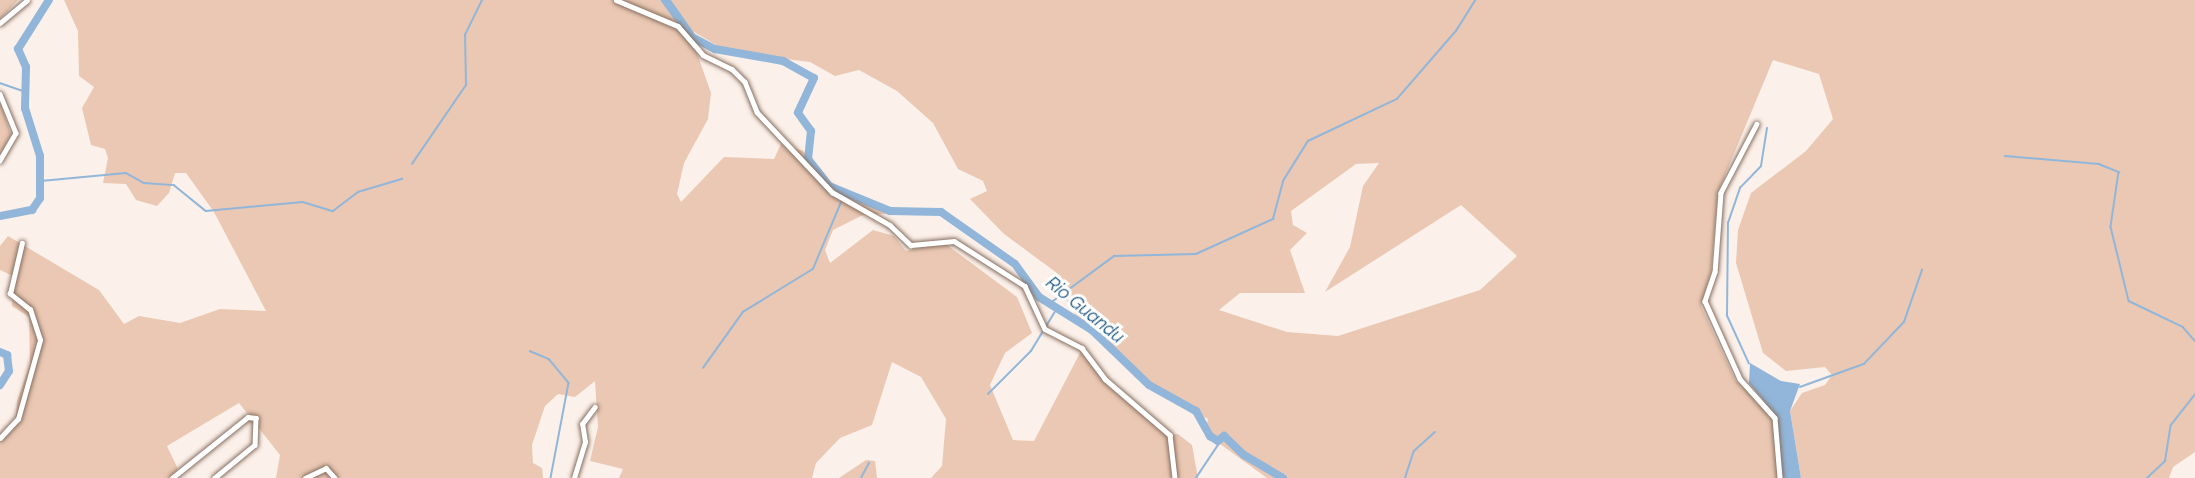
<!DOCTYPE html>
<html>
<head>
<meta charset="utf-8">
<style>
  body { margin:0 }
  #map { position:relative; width:2195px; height:478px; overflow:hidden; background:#fcf1ea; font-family:Raleway,sans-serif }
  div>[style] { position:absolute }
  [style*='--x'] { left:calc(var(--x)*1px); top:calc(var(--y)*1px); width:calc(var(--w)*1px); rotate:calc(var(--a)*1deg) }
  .green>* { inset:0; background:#eac8b3 }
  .water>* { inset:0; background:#91b6d9 }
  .stream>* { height:1.5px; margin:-0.75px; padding:0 0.75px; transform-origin:0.75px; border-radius:0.75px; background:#91b6d9 }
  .river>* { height:8px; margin:-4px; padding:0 4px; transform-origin:4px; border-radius:4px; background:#91b6d9 }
  .roads { filter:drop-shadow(0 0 2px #866e60) drop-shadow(0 0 2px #866e60) }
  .minor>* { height:4.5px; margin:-2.25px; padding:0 2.25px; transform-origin:2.25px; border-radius:2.25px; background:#fff }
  span { translate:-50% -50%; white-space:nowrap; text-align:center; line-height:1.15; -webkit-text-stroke:6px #fff; paint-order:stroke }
  .water-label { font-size:18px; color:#1c5682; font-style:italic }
</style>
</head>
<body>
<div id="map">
  <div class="green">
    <i style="clip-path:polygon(0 0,18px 0,0 19px)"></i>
    <i style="clip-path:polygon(64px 0,660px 0,693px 42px,711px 93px,708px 119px,684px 163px,677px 194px,681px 202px,724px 157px,774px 159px,781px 144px,803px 151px,830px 185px,901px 213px,863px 215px,833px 230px,825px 250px,830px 263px,873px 230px,894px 236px,906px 251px,943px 242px,1017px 297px,1032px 333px,1005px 353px,990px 385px,1013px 440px,1034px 441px,1081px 351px,1123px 399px,1165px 434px,1178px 434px,1192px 445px,1198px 478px,931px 478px,942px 466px,946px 419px,921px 377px,892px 362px,872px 425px,840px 438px,816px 463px,812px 478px,619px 478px,623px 469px,590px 461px,598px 427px,595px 381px,575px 397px,558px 394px,545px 406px,532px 445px,533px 463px,542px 468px,543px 478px,276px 478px,280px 455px,239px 403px,167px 446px,178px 469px,170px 478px,0 478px,0 435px,16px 420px,17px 401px,30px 364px,29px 317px,12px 306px,13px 276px,0 270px,0 246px,8px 236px,99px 290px,124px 324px,139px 316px,180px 323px,220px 309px,266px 311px,214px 212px,186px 173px,175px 173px,169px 193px,157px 206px,136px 200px,126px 184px,103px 183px,108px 158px,105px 149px,91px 145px,82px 108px,94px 87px,79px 76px,78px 31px)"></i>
    <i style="clip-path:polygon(evenodd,669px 0,2195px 0,2195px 452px,2173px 467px,2169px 478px,1801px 478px,1790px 411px,1802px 393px,1825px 385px,1832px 375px,1825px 367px,1786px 371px,1763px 353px,1736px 263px,1738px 230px,1751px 193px,1806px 151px,1833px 119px,1819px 74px,1773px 60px,1718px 192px,1711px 272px,1701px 306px,1735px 380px,1777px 417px,1782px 478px,1267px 478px,1205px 433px,1208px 419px,1172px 401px,1078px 319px,1057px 285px,1061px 276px,1004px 234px,970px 199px,987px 191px,983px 181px,958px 169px,933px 123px,897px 91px,859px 70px,835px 76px,810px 62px,728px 52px,689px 29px,669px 0,1379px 163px,1363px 186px,1350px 247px,1325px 292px,1461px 205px,1517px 256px,1480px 290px,1338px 336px,1287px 332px,1219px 310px,1240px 293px,1305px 293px,1290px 250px,1307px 233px,1293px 225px,1291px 211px,1356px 164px,1379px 163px)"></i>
    <i style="clip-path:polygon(0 101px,11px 135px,0 155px)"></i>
    <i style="clip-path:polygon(866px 460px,875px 461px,877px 478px,839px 478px)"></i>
  </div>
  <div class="water">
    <i style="clip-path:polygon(660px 0,669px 0,680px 24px,674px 19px)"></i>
    <i style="clip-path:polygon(1750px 363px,1781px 381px,1800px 384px,1790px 411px,1801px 478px,1782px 478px,1777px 417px,1749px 383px)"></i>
  </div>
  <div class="stream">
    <i style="--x:0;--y:83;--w:24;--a:19"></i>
    <i style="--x:2005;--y:156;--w:94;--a:4.9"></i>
    <i style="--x:2099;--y:164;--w:22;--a:22"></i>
    <i style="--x:2119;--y:172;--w:56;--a:98.3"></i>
    <i style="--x:2111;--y:227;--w:76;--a:76.3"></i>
    <i style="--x:2129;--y:301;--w:60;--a:25.7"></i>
    <i style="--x:2183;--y:327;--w:18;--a:49"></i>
    <i style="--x:412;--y:164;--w:96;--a:-55.6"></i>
    <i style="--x:466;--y:85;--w:50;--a:-91.1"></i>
    <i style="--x:465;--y:35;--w:39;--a:-64"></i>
    <i style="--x:41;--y:181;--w:85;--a:-5.4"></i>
    <i style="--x:126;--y:173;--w:21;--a:29"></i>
    <i style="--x:144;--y:183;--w:30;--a:4"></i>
    <i style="--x:174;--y:185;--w:41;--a:39.1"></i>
    <i style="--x:206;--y:211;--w:97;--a:-5.3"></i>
    <i style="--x:303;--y:202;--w:31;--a:17"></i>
    <i style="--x:333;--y:211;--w:31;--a:-37"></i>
    <i style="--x:358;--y:192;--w:46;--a:-16.5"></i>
    <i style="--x:1049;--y:304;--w:81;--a:-36.4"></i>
    <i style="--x:1114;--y:256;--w:82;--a:-1.4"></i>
    <i style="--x:1196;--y:254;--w:85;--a:-24.4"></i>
    <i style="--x:1273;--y:219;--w:39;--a:-75"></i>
    <i style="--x:1283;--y:181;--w:47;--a:-58"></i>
    <i style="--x:1308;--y:141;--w:98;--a:-25.3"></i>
    <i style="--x:1397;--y:99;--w:90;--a:-49.1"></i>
    <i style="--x:1456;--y:31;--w:36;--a:-58"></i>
    <i style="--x:530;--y:351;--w:21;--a:23"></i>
    <i style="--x:549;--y:359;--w:31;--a:50"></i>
    <i style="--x:569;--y:383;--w:97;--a:100.7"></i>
    <i style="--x:1749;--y:364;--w:53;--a:-114.6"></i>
    <i style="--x:1727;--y:316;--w:93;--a:-89.4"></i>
    <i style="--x:1728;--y:223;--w:37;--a:-71"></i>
    <i style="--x:1740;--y:188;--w:30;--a:-46"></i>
    <i style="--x:1761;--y:166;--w:38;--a:-81"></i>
    <i style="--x:703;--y:368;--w:69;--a:-54.5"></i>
    <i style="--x:743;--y:312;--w:82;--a:-31.6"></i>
    <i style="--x:813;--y:269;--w:75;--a:-67.2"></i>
    <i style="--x:1800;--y:387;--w:68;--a:-19.8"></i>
    <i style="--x:1864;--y:364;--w:58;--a:-46.4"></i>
    <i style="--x:1904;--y:322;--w:55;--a:-70.9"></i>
    <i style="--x:988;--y:394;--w:61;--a:-45"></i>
    <i style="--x:1031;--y:351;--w:48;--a:-58.6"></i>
    <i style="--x:861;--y:478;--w:17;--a:-62"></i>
    <i style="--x:1196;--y:478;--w:50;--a:-56.3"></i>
    <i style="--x:1405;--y:478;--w:28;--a:-72"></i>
    <i style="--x:1414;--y:451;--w:28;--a:-42"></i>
    <i style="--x:2147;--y:478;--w:25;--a:-43"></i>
    <i style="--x:2165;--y:461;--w:36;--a:-81"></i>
    <i style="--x:2171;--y:425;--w:39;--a:-52"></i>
  </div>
  <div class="river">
    <i style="--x:666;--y:0;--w:45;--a:54.9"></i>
    <i style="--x:692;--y:37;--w:26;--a:28"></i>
    <i style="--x:715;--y:49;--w:69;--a:10"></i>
    <i style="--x:783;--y:61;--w:35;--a:29"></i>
    <i style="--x:814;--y:78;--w:38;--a:115"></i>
    <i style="--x:798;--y:113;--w:22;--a:54"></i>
    <i style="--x:811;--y:131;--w:28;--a:96"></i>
    <i style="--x:808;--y:159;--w:34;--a:52"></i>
    <i style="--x:829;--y:186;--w:66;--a:22.3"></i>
    <i style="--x:890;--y:211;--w:51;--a:1.1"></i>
    <i style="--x:941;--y:212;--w:90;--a:35.1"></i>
    <i style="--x:1015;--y:264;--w:41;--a:54"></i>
    <i style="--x:1039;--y:297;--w:62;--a:31.9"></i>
    <i style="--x:1092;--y:330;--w:79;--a:44"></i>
    <i style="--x:1149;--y:385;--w:54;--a:29"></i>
    <i style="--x:1196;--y:411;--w:29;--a:61"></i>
    <i style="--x:1210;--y:436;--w:9;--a:32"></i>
    <i style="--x:1218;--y:441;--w:8;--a:-40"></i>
    <i style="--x:1224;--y:436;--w:28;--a:44"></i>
    <i style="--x:1244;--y:455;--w:45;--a:30.5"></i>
    <i style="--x:0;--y:216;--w:33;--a:-11"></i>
    <i style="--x:32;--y:210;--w:14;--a:-56"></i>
    <i style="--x:40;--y:198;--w:42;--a:-90"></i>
    <i style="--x:40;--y:156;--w:50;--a:-107.4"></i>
    <i style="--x:25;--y:108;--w:41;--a:-88.6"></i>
    <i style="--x:26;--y:67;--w:20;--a:-114"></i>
    <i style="--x:18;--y:49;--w:58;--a:-57.7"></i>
    <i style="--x:0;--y:352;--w:8;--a:23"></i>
    <i style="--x:7;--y:355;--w:16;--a:83"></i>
    <i style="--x:9;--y:371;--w:17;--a:123"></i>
  </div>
  <div class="roads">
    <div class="minor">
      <i style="--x:616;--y:0;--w:67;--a:22.8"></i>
      <i style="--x:678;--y:26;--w:38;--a:49"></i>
      <i style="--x:703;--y:55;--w:32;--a:26"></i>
      <i style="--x:732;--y:69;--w:18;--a:45"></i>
      <i style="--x:745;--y:82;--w:32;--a:68"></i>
      <i style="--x:757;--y:112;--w:110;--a:46.8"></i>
      <i style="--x:832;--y:192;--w:67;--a:29.6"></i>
      <i style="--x:890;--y:225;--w:29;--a:44"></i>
      <i style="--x:911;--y:245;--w:43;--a:-5.3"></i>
      <i style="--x:954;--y:241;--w:84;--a:32.4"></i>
      <i style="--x:1025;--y:286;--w:47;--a:65.1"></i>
      <i style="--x:1045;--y:329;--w:42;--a:27.2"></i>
      <i style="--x:1082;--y:348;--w:39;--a:53"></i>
      <i style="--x:1105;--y:379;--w:86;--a:40.7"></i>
      <i style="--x:1170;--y:435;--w:43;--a:83.4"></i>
      <i style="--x:0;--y:23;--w:35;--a:-40"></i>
      <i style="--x:0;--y:94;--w:42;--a:67.7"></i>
      <i style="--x:16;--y:133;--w:32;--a:120"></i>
      <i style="--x:1757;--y:124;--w:78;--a:117.6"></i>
      <i style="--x:1721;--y:193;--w:79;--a:94.3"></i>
      <i style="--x:1715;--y:272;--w:31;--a:109"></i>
      <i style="--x:1705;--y:301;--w:85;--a:65.8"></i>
      <i style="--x:1740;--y:379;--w:52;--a:48.1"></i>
      <i style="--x:1775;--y:418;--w:60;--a:85.2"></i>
      <i style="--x:0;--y:438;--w:26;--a:-47"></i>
      <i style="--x:18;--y:419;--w:82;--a:-74.4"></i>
      <i style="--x:40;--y:340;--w:32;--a:-108"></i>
      <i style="--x:30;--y:310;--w:26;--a:-141"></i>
      <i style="--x:10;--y:294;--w:52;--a:-76.8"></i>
      <i style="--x:172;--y:478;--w:97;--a:-38.8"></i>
      <i style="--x:248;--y:417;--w:8;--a:7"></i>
      <i style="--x:256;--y:418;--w:27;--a:92"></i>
      <i style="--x:255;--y:445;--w:52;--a:140.5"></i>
      <i style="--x:305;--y:478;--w:23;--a:-25"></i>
      <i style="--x:326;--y:468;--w:13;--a:48"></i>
      <i style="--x:574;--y:478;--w:38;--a:-73"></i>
      <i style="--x:585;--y:442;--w:18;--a:-99"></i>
      <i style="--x:582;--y:424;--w:21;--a:-53"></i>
    </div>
  </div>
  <div class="water-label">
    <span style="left:1085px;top:310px;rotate:39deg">Rio Guandu</span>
  </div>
</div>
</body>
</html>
